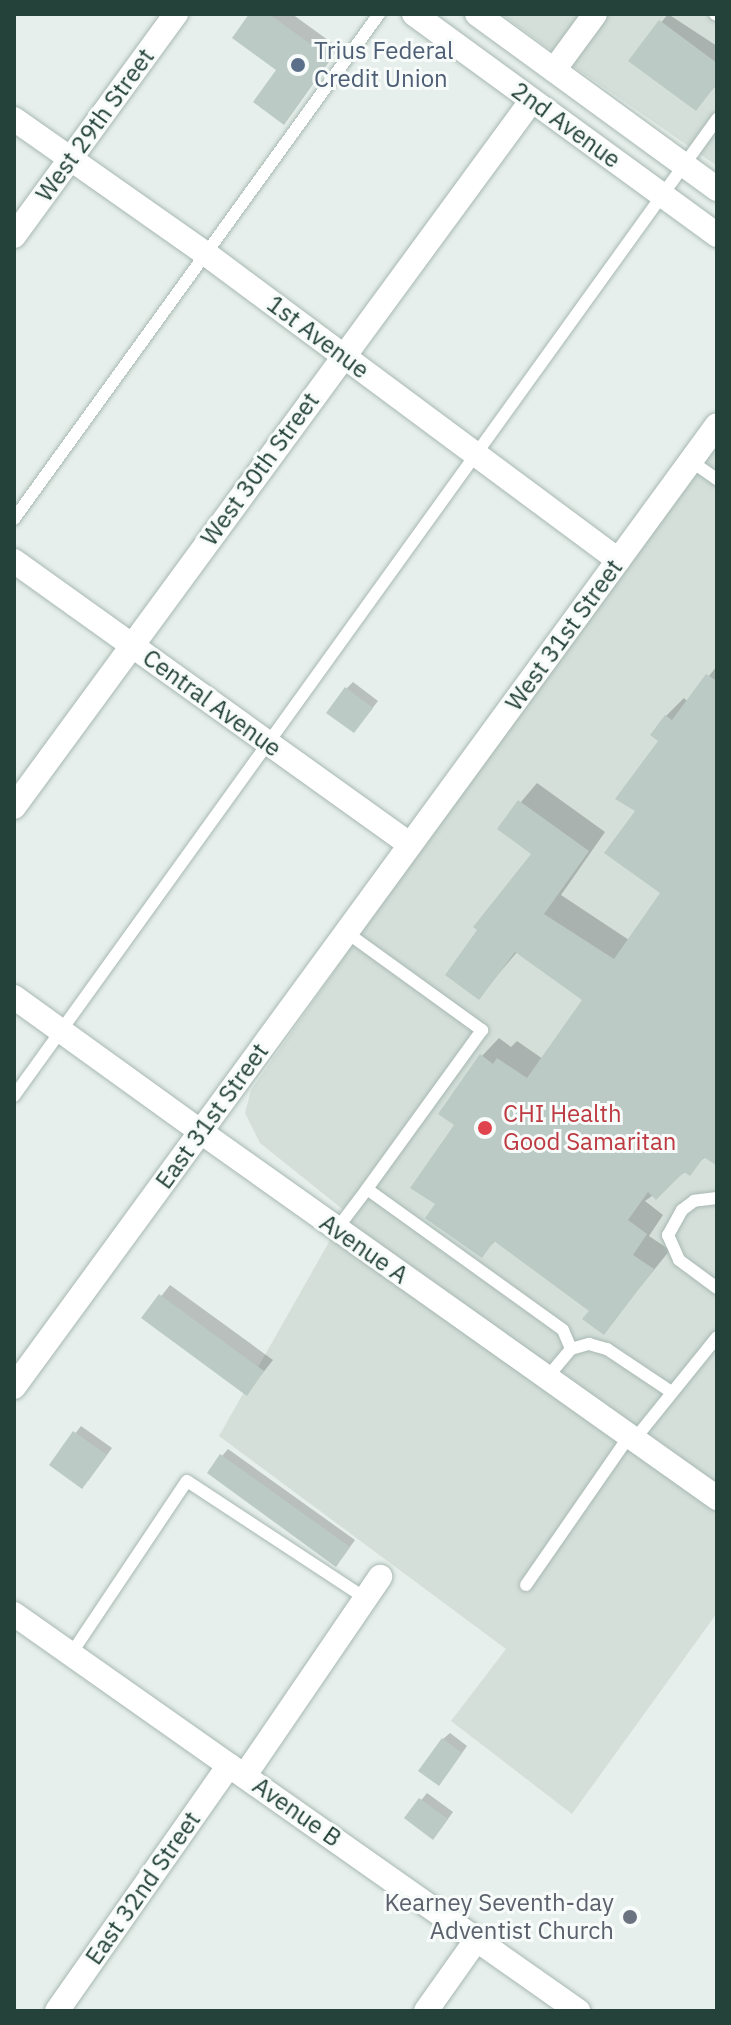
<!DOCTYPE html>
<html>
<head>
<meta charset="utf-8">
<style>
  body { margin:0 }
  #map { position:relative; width:731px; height:2025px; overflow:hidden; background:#e6efeb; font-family:"IBM Plex Sans",sans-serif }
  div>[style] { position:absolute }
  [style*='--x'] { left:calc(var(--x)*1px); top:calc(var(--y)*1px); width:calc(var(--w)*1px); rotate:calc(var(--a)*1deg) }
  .built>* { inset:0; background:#d4dfda }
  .shadow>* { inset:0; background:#0003 }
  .building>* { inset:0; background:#bbcac4 }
  .roads { filter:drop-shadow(0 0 2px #a8b8b2) drop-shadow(0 0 2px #a8b8b2) }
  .service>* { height:12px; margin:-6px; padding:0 6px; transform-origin:6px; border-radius:6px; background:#fff }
  .minor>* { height:24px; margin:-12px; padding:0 12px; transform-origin:12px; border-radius:12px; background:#fff }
  .tertiary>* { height:24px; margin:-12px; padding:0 12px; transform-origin:12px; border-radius:12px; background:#fff }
  .secondary>* { height:24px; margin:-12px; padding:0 12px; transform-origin:12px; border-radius:12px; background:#fff }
  .dots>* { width:22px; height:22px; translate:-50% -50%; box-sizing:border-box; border:4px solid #f7fbf9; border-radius:50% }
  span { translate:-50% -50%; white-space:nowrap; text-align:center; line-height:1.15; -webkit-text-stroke:6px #f7fbf9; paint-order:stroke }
  .service-label { font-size:24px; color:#4e5e75 }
  .left { translate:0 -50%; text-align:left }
  .street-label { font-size:24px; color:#24423a }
  .health-label { font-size:24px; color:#be3a42 }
  .worship-label { font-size:24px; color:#5b616d }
  .right { translate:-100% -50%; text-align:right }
  .frame { position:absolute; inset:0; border:16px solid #24423a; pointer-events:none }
</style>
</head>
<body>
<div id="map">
  <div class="built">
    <i style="clip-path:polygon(501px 14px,717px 14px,717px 166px,586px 75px)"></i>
    <i style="clip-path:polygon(711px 434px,717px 438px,717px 1613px,572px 1814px,451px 1721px,506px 1649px,219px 1436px,346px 1212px,260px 1143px,245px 1113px,251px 1090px)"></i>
  </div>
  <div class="shadow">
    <i style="clip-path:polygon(252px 14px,292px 14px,339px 48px,283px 122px,279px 70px)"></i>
    <i style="clip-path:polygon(668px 14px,717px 46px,717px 84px,696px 109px,631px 60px)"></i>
    <i style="clip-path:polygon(717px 666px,717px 1164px,707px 1156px,645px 1201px,663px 1215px,649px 1236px,670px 1250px,604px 1332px,592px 1310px,496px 1240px,481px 1256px,438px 1204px,482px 1056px,499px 1038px,511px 1047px,517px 1041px,543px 1059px,585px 1000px,518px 951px,479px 997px,534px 854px,499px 828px,537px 783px,605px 832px,561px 895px,629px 940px,662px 893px,637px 811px,666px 716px,684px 698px,688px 702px)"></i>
    <i style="clip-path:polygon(353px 682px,378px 701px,360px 724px,347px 688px)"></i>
    <i style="clip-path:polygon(170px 1285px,273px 1360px,247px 1393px,144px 1318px)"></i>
    <i style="clip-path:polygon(81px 1426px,112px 1448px,88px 1481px,51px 1465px)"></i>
    <i style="clip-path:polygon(228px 1449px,355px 1540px,342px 1558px,222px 1456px)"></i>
    <i style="clip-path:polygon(450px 1733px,467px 1746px,445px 1777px,443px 1739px)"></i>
    <i style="clip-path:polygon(427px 1793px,453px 1812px,439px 1831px,407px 1818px)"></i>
  </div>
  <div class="building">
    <i style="clip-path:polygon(249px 14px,269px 14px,331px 59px,284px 125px,253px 102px,276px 70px,232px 38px)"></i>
    <i style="clip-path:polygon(659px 20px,717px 63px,717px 83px,696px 111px,628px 61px)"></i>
    <i style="clip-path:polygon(706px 674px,717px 681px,717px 1166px,704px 1157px,690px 1176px,684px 1172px,656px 1200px,648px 1192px,628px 1220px,647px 1234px,633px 1255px,654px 1269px,604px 1335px,582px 1319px,589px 1311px,494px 1241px,482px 1258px,425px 1218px,435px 1204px,410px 1188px,454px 1125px,438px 1114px,480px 1054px,493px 1064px,497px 1058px,527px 1078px,582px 1000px,515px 952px,479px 1000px,445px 975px,477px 930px,473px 927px,531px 854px,497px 829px,518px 800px,589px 851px,544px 914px,614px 959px,660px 893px,604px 853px,635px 811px,615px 799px,658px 741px,650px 735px,665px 715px,672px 720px)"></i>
    <i style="clip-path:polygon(345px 687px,373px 708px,354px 733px,326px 713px)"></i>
    <i style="clip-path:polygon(159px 1294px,264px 1371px,247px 1396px,141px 1318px)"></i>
    <i style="clip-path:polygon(73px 1431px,107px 1455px,82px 1489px,49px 1465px)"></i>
    <i style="clip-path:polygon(220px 1454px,350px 1547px,336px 1567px,207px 1473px)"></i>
    <i style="clip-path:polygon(442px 1738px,462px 1753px,439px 1786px,418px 1771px)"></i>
    <i style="clip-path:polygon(419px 1798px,448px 1819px,433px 1840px,404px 1818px)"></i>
  </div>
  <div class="roads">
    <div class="service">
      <i style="--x:715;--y:14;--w:2;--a:27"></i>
      <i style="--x:691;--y:461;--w:32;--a:35"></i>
      <i style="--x:14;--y:519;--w:623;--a:-54.14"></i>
      <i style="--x:346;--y:932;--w:168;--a:35.8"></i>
      <i style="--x:482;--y:1030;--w:196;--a:125.9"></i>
      <i style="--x:14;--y:1096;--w:1204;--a:-54.26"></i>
      <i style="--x:717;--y:1198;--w:23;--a:173"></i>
      <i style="--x:694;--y:1201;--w:15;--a:143"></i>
      <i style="--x:682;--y:1210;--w:29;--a:119"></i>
      <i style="--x:668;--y:1235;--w:27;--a:66"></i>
      <i style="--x:679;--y:1260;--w:47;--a:36.4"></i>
      <i style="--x:336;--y:1230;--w:51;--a:-52.9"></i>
      <i style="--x:367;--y:1189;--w:241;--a:35.7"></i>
      <i style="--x:563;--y:1330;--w:21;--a:67"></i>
      <i style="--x:571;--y:1349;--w:38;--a:130"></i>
      <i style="--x:571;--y:1349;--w:19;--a:-16"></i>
      <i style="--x:589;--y:1344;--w:19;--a:16"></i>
      <i style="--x:607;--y:1349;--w:76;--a:33.7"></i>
      <i style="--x:634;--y:1440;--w:132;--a:-51.1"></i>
      <i style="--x:526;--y:1585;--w:181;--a:-55.3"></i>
      <i style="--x:71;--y:1654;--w:208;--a:-56.2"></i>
      <i style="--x:187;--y:1481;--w:213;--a:33.3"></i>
    </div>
    <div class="minor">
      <i style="--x:554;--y:70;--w:69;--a:-53.8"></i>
      <i style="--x:14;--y:119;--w:238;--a:35.1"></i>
      <i style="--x:209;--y:256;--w:510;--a:36.62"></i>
      <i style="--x:14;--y:236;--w:275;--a:-53.9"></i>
      <i style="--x:14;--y:807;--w:876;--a:-53.77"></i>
      <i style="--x:14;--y:997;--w:231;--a:35.8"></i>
      <i style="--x:14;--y:1614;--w:690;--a:35.14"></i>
      <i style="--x:245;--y:1775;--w:240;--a:-55.7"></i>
      <i style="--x:57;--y:2011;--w:300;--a:-55"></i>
      <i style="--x:426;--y:2011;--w:88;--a:-54.7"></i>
    </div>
    <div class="tertiary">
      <i style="--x:14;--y:561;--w:487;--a:35.6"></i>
      <i style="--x:201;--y:1132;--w:633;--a:35.35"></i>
      <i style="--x:14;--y:1387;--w:1191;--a:-53.84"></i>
    </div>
    <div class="secondary">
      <i style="--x:414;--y:14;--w:375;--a:36.1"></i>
      <i style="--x:477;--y:14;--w:297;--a:36.1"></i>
    </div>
  </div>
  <div class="dots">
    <i style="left:298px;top:65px;background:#5c6f8a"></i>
    <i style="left:485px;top:1128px;background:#e0444e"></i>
    <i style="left:630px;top:1917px;background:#6b7280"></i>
  </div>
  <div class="service-label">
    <span class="left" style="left:314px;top:65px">Trius Federal<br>Credit Union</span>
  </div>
  <div class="street-label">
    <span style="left:95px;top:125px;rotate:-54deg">West 29th Street</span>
    <span style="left:566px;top:125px;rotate:36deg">2nd Avenue</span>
    <span style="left:318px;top:337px;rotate:37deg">1st Avenue</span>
    <span style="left:260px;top:469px;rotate:-54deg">West 30th Street</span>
    <span style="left:564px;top:635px;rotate:-54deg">West 31st Street</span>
    <span style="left:212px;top:703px;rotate:36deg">Central Avenue</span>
    <span style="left:212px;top:1116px;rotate:-54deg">East 31st Street</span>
    <span style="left:364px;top:1249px;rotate:35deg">Avenue A</span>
    <span style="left:297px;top:1812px;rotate:35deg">Avenue B</span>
    <span style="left:143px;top:1888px;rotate:-55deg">East 32nd Street</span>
  </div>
  <div class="health-label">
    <span class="left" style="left:503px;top:1128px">CHI Health<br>Good Samaritan</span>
  </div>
  <div class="worship-label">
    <span class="right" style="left:614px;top:1917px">Kearney Seventh-day<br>Adventist Church</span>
  </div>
  <div class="frame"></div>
</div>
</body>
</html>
